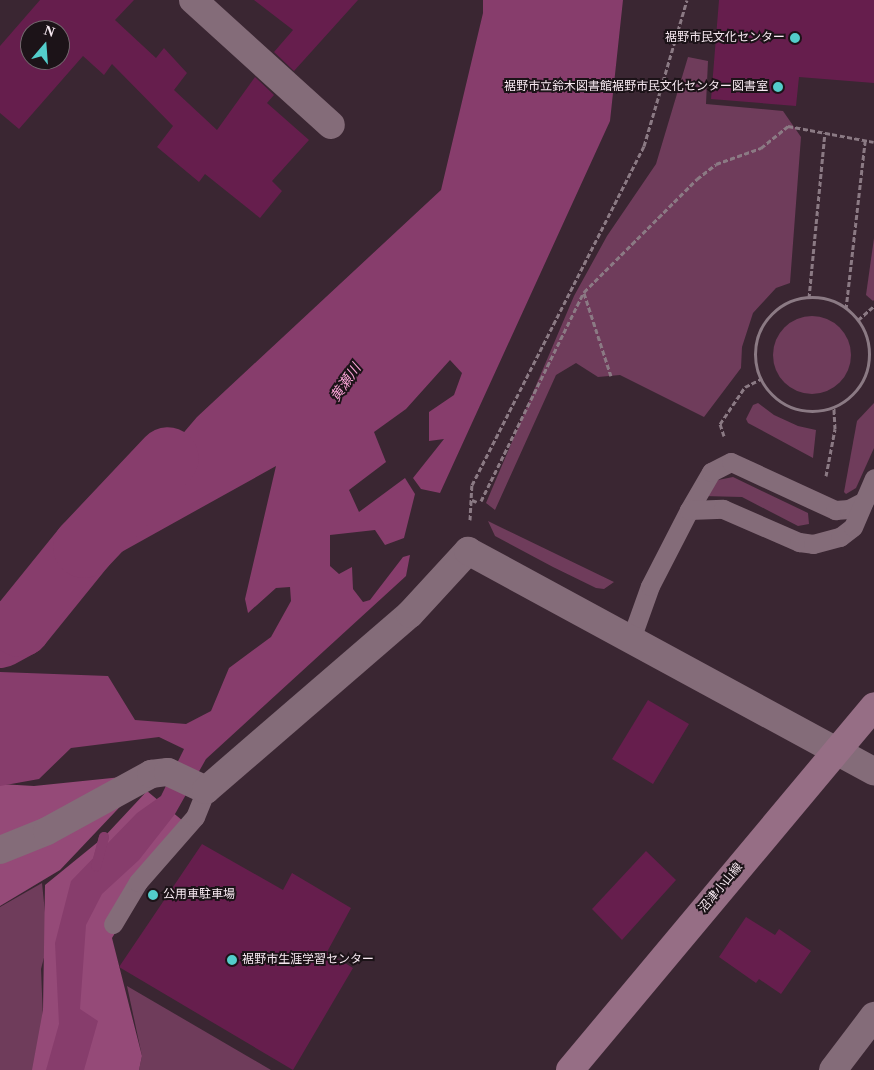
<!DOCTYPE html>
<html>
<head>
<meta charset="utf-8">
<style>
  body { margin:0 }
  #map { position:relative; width:874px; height:1070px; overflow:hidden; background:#3a2632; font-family:"Times New Roman","Noto Sans JP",serif }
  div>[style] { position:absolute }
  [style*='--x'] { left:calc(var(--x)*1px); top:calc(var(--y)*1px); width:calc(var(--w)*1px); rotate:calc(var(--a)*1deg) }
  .green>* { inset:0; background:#6f3c5b }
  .round { border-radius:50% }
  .forest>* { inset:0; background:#954a78 }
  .water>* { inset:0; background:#873d6c }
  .stream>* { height:10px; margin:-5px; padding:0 5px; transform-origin:5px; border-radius:5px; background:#873d6c }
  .river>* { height:62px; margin:-31px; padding:0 31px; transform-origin:31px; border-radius:31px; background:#873d6c }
  .building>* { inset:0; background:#661e4d }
  .path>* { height:3px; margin-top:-1.5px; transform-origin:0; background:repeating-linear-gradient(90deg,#8b7a84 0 5px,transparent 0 7.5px) }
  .path>.ring { margin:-1.5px; padding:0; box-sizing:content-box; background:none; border:3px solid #8b7a84; border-radius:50% }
  .service>* { height:19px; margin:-9.5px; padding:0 9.5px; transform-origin:9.5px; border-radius:9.5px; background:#846c79 }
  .minor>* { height:28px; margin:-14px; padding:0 14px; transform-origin:14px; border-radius:14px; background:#846c79 }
  .secondary>* { height:28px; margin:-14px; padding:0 14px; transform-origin:14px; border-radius:14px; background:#966e85 }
  .dots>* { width:14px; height:14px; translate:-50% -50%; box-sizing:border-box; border:2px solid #1c1318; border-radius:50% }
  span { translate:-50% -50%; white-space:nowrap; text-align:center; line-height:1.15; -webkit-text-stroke:4px #1c1318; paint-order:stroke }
  .poi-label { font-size:12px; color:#f7e9f1 }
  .right { translate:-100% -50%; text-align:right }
  .left { translate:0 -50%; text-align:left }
  .street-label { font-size:12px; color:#f7e9f1 }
  .water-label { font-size:14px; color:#f8a3d5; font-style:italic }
  .north { position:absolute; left:20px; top:20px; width:50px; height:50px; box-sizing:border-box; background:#1c1318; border:1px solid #74696f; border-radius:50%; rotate:18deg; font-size:14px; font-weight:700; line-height:20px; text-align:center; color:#f7e9f1 }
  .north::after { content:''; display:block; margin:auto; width:18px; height:22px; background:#53cdcb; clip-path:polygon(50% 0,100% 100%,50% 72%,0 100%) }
</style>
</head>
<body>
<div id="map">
  <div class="green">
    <i style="clip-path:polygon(688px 57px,708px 61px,706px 104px,783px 111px,801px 137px,790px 283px,776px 288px,753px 313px,742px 347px,741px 368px,704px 417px,620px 375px,598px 377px,576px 363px,556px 375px,495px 510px,486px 503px,574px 296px,607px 236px,656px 164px)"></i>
    <i style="clip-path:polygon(874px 238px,874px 300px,873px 301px,866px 295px)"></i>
    <i class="round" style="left:773px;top:316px;width:78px;height:78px"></i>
    <i style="clip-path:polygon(758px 403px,774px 415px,798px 426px,816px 430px,813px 458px,748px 423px,746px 419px,753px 405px)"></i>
    <i style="clip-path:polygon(874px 403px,874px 448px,856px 488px,846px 494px,844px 492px,857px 421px)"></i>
    <i style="clip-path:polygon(733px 477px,808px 513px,809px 524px,798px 526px,742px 497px,703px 496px,718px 480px)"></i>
    <i style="clip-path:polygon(488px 521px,496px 525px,614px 582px,604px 589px,596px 588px,553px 567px,495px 536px)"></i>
    <i style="clip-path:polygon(42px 883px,48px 942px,41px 969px,44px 1043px,37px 1070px,0 1070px,0 907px)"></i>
    <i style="clip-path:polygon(127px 986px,271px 1070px,139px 1070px,142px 1056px)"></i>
  </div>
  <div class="forest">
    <i style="clip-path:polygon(151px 774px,60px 870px,0 906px,0 784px,34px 786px)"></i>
    <i style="clip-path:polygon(147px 791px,183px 821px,112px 938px,142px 1056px,139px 1070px,32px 1070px,43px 1010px,45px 885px,104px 837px)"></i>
  </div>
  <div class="water">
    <i style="clip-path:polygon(483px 0,623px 0,610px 121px,440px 493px,421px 489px,413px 478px,444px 439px,429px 441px,429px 412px,454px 395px,462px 373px,450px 360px,406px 409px,374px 432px,386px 462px,349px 490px,359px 512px,405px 478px,415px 494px,404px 538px,385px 545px,375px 530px,330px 535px,330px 566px,339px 574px,352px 567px,353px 589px,363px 602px,370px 600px,403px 557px,410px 555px,406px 576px,206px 759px,175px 814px,139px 860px,102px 894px,86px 925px,80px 1009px,98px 1021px,84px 1070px,46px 1070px,59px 1024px,55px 943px,71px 881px,137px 813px,161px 796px,184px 749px,159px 737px,71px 748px,39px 779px,0 786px,0 672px,108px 676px,135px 720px,186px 724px,211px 711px,229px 668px,271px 637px,291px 601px,290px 587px,276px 588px,248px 613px,245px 599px,276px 466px,46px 594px,197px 417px,441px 190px,483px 13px)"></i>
  </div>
  <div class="stream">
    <i style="--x:96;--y:867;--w:31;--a:-75"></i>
    <i style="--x:104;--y:837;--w:30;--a:105"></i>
  </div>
  <div class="river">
    <i style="--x:0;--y:637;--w:23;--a:-29"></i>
    <i style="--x:20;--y:626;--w:102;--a:-51"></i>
    <i style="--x:84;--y:547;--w:122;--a:-46.7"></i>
  </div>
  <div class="building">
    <i style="clip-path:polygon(evenodd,40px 0,134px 0,115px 20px,156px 58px,164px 48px,187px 73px,174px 90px,217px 130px,255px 77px,274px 95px,267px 103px,309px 140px,272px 181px,282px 191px,260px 218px,205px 174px,199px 182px,157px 147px,173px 126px,112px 64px,104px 75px,83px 56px,19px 129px,0 113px,0 46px,40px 0,30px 30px,60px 30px,60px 60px,30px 60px,30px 30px)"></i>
    <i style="clip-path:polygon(254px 0,358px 0,294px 71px,274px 52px,293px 30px)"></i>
    <i style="clip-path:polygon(719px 0,874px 0,874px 83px,799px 77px,796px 106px,711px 99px)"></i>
    <i style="clip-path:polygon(648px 700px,689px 724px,653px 784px,612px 759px)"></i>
    <i style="clip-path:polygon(202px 844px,283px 890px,292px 873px,351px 908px,327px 952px,353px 968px,293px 1070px,119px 967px)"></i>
    <i style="clip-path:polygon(646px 851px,676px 880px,622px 940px,592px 909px)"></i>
    <i style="clip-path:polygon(746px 917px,775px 935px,779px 929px,811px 951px,781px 994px,759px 979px,756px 983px,719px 957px)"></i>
  </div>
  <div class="path">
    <i style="--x:584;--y:293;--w:87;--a:72"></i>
    <i class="ring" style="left:755px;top:297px;width:111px;height:111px"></i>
    <i style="--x:809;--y:298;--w:166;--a:-84.5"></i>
    <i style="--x:846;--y:309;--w:169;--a:-83.5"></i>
    <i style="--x:858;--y:320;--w:21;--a:-41"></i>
    <i style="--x:724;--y:436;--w:13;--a:-108"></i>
    <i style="--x:720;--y:424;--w:45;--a:-56"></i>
    <i style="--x:745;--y:387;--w:18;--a:-27"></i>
    <i style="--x:826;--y:476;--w:48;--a:-79.2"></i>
    <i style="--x:835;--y:429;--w:21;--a:-93"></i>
    <i style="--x:472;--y:500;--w:5;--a:22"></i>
    <i style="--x:481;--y:501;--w:233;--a:-63.8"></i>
    <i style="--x:584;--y:292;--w:160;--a:-45"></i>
    <i style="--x:697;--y:179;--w:24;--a:-38"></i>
    <i style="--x:716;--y:164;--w:48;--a:-19.6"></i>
    <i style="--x:761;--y:148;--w:35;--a:-39"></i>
    <i style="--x:788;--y:126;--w:87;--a:10.5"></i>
    <i style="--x:470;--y:520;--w:35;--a:-87"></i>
    <i style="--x:472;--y:485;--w:380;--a:-63.1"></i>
    <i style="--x:644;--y:146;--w:152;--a:-73.6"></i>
  </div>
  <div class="service">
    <i style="--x:689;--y:510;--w:44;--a:-59.9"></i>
    <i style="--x:711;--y:472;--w:22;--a:-27"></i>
    <i style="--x:731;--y:462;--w:115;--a:24.8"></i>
    <i style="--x:835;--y:510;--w:14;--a:-4"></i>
    <i style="--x:849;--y:509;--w:17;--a:-28"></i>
    <i style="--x:631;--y:639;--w:56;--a:-70.3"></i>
    <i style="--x:650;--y:586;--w:85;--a:-62.8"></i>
    <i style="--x:689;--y:510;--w:34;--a:-2"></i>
    <i style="--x:723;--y:509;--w:83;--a:23.5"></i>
    <i style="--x:799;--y:542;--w:14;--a:8"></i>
    <i style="--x:813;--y:544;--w:28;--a:-15"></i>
    <i style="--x:840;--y:537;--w:16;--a:-38"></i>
    <i style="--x:853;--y:527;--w:53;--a:-66.8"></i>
    <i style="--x:113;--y:924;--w:49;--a:-59.2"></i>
    <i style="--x:138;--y:882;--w:86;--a:-48.8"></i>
    <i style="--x:195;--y:817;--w:29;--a:-68"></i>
  </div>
  <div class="minor">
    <i style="--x:193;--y:0;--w:186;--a:42.2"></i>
    <i style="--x:0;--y:850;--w:51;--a:-22"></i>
    <i style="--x:47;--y:831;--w:119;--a:-28.7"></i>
    <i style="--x:151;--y:774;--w:17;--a:-7"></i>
    <i style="--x:168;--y:772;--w:42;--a:25.3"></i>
    <i style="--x:206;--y:790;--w:269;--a:-40.8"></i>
    <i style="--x:410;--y:614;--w:86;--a:-47.4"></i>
    <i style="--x:468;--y:551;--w:462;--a:28.5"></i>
    <i style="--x:833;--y:1070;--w:68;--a:-52.8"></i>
  </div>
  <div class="secondary">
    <i style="--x:570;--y:1070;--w:474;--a:-50.1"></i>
  </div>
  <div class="dots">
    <i style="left:795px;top:38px;background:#53cdcb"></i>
    <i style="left:778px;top:87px;background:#53cdcb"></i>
    <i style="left:153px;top:895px;background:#53cdcb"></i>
    <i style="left:232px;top:960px;background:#53cdcb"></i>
  </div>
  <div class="poi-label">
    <span class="right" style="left:785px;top:38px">裾野市民文化センター</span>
    <span class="right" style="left:768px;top:87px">裾野市立鈴木図書館裾野市民文化センター図書室</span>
    <span class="left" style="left:163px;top:895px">公用車駐車場</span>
    <span class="left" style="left:242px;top:960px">裾野市生涯学習センター</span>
  </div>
  <div class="street-label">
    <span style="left:721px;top:888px;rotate:-50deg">沼津小山線</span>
  </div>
  <div class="water-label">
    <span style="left:346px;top:383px;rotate:-56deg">黄瀬川</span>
  </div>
  <div class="north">N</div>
</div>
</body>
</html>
